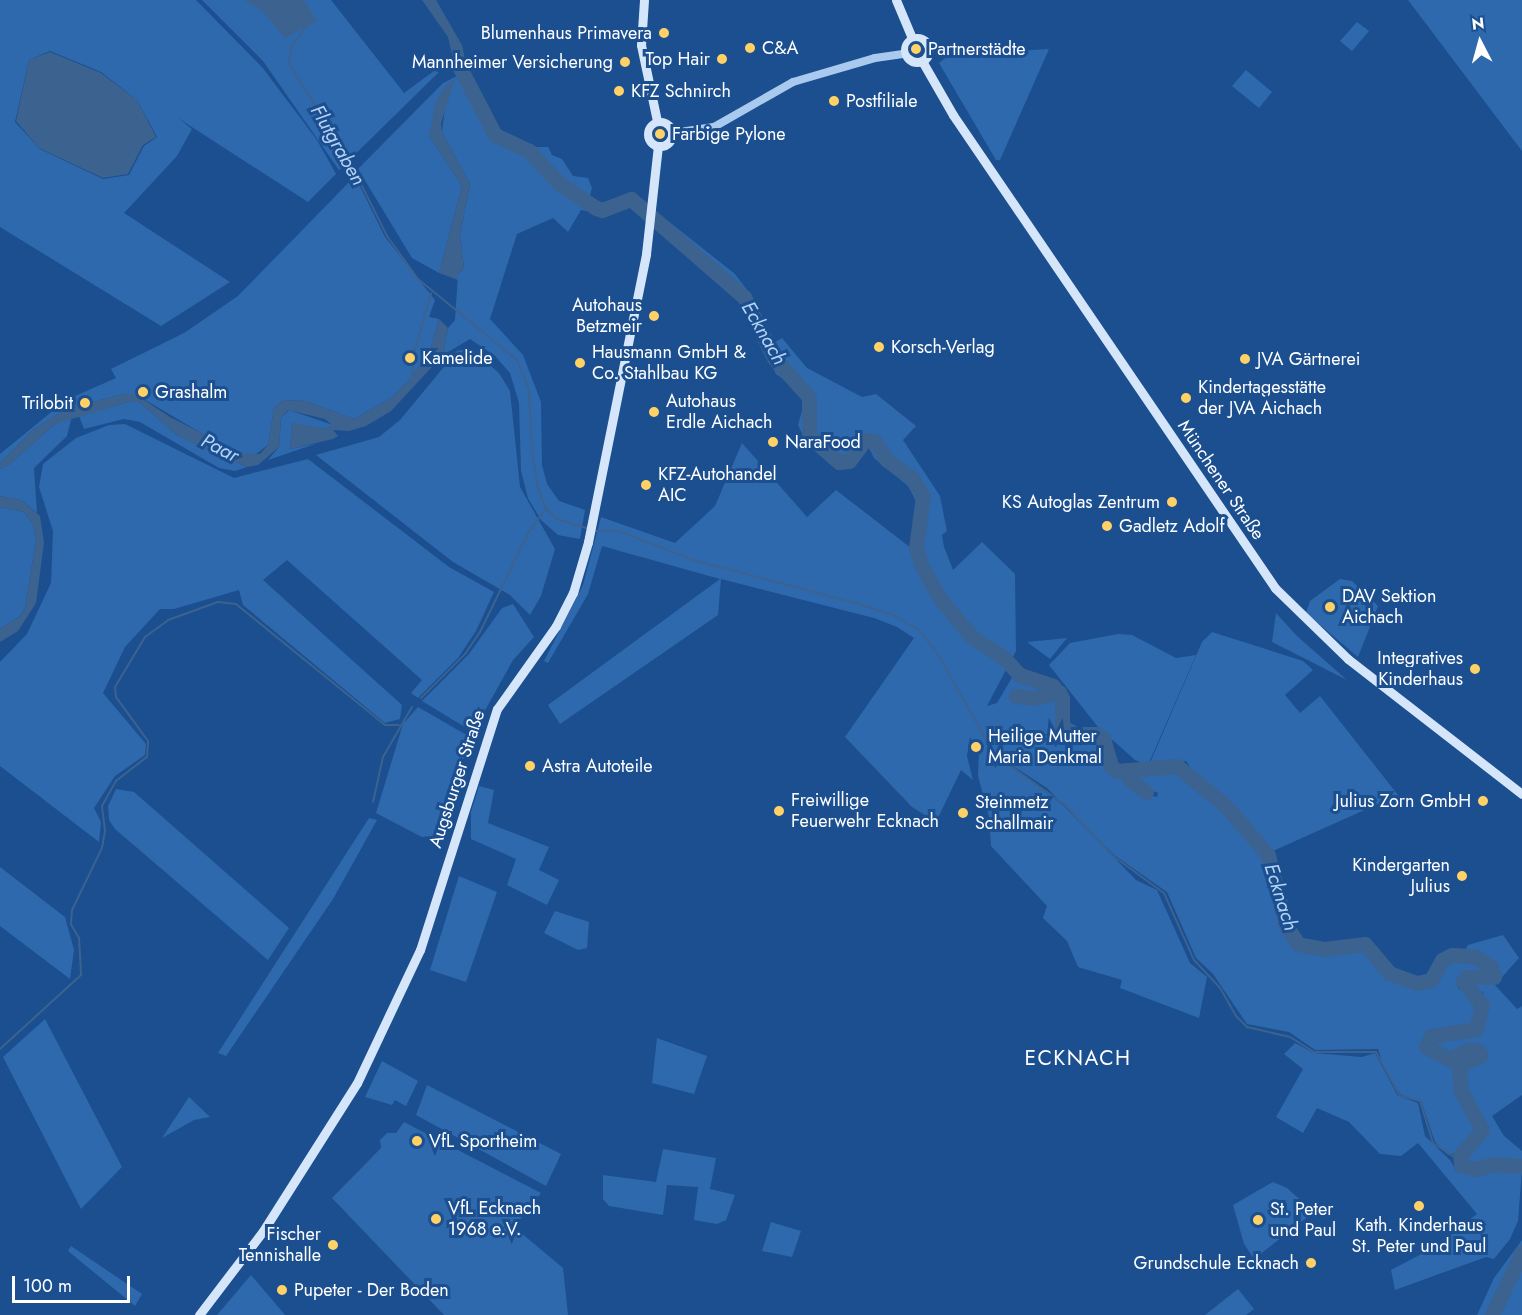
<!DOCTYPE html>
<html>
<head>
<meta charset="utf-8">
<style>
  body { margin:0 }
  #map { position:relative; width:1522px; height:1315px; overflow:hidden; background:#1b4f8f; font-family:Jost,sans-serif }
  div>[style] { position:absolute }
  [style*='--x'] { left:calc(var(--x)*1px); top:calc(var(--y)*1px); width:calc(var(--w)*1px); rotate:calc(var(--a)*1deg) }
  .green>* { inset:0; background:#2e69ad }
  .water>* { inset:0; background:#3c6290 }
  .stream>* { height:2px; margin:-1px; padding:0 1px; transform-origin:1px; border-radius:1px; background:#3c6290 }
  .river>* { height:15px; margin:-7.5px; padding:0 7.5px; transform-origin:7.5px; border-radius:7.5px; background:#3c6290 }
  .tertiary>* { height:8px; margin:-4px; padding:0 4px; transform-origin:4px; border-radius:4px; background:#a9c9ee }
  .secondary>* { height:9px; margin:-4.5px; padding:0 4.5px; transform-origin:4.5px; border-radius:4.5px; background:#d6e6fa }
  .secondary>.ring { margin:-4.5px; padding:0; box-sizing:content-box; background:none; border:9px solid #d6e6fa; border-radius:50% }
  .dots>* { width:16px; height:16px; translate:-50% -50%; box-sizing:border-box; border:3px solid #1b4f8f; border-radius:50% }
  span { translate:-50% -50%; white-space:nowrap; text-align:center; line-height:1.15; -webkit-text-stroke:6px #1b4f8f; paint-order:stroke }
  .poi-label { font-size:18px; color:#fff }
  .right { translate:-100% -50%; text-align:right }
  .left { translate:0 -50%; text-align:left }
  .street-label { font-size:18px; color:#fff }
  .water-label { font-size:20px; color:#b5d3f5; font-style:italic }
  .quarter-label { font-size:21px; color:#fff; letter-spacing:1.5px }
  .north { position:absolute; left:1450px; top:12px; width:60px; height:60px; -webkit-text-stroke:4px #1b4f8f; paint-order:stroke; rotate:354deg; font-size:16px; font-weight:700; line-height:24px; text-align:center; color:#fff }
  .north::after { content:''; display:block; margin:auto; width:21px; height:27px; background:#fff; clip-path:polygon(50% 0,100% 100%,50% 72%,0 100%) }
  .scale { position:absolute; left:12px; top:1276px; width:118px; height:27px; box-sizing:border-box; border:3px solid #fff; border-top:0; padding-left:8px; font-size:18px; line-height:21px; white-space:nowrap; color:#fff; -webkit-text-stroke:4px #1b4f8f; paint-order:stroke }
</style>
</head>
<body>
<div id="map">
  <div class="green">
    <i style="clip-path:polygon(evenodd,0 0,196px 0,262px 67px,317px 140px,336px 174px,308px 202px,178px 118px,192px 129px,177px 156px,124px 213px,230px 282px,161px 326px,0 227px,0 0,50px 51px,101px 72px,137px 100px,157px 137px,144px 146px,129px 175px,103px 179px,40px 149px,15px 122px,29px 60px,50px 51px)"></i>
    <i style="clip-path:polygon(202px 0,331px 0,404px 93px,434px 71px,439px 72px,339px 170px,263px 61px)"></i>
    <i style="clip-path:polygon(1408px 0,1522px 0,1522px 151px)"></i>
    <i style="clip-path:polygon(1357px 22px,1369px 31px,1352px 51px,1340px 41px)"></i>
    <i style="clip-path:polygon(1049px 49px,1000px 160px,996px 160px,939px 63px,949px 55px)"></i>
    <i style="clip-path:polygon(1246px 70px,1272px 92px,1259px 108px,1232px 86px)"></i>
    <i style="clip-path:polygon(465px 72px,504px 138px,523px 141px,529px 147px,548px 147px,552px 155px,562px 159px,573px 176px,588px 178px,592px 188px,589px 199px,595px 205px,611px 205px,629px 195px,644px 206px,643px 213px,628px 201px,602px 214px,581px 210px,568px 232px,553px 218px,517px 234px,490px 319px,523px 355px,541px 402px,542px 465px,547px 484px,559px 501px,585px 510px,580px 539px,558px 535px,541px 520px,528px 498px,521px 471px,519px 403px,510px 373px,494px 355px,470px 339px,443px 355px,448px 328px,455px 320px,458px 274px,464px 268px,460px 235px,470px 184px,442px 132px,445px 107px,454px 80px,429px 136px,462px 186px,439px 273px,412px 258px,358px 169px,443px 83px)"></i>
    <i style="clip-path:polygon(355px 176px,385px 237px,435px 300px,429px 317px,439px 319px,430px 350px,412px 377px,391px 398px,354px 419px,306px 401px,283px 400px,274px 408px,268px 445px,252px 457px,220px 444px,135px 394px,123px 394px,66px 409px,33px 430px,0 463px,0 454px,66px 400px,116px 378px,111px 369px,184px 333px,238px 296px)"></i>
    <i style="clip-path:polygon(658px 213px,735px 274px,751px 295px,771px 345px,782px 338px,807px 368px,862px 397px,876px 394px,916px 426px,903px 440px,940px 496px,947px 531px,942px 535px,944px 547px,953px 570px,982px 542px,1015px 574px,1016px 651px,987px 706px,997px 703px,1013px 676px,1038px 684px,1048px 687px,1049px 693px,1025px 695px,1014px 692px,1011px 698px,1032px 703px,1058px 699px,1055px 717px,1066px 737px,1095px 736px,1100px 740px,1107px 768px,1116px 776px,1126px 777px,1141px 793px,1157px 797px,1158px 793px,1142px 786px,1134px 775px,1170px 768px,1180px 772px,1192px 788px,1226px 812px,1266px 857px,1283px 928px,1298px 946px,1324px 953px,1363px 947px,1387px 976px,1415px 988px,1432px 984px,1451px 958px,1473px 959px,1485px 968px,1486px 973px,1464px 974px,1457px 983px,1458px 988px,1477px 1000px,1480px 1012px,1475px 1027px,1430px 1031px,1421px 1045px,1431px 1057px,1446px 1062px,1470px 1052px,1477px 1053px,1460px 1063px,1454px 1074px,1458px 1092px,1478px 1130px,1458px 1153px,1448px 1155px,1435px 1142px,1421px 1101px,1401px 1095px,1383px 1066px,1378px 1049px,1315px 1050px,1289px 1032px,1247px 1024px,1213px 974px,1196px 958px,1167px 892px,1114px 855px,1047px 788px,994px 754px,1063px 805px,1136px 880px,1157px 890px,1190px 963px,1207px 977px,1199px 1018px,1120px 988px,1122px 980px,1078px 967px,1067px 941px,1043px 918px,1047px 906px,991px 846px,989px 817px,978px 776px,979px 752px,970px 737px,967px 756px,973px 780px,961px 770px,936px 822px,912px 807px,845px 737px,914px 638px,897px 627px,874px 618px,721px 579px,718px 615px,560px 724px,548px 705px,720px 579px,602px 546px,588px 594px,548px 663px,544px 661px,583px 585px,601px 517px,675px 543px,715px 506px,742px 443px,807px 517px,836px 490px,911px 548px,917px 503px,908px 486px,874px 458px,869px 448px,862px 449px,853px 463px,842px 468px,804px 438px,798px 425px,805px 400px,801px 392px,776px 374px,740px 297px,727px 292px,657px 229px)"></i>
    <i style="clip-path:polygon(470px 348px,499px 373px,510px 391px,520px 487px,555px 549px,541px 596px,530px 615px,510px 595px,453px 562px,316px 455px,379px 437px,400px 420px,457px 351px)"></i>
    <i style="clip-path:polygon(129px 402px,139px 402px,177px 435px,247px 467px,235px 471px,219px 468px,140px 422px,124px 419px,84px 429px,79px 416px)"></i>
    <i style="clip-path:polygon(289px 410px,333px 425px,325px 429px,292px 423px,290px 449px,318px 443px,268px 460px,279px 447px,281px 418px)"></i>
    <i style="clip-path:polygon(72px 416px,67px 436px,34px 468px,37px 513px,21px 500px,0 496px,0 469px,10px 464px,55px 424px)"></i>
    <i style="clip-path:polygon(125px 424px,234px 478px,308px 459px,449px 567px,494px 592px,476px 631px,458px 658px,418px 698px,411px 693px,422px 680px,287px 560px,263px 580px,402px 705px,400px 719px,385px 723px,243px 605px,239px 590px,174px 609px,160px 609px,125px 647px,103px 693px,146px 744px,145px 755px,115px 776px,94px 808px,101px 822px,99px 842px,0 766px,0 662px,27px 634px,51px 583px,53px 531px,39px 487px,43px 464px,76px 438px,109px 425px)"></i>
    <i style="clip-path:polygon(0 507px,24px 512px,33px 524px,36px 540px,25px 608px,19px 617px,0 629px)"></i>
    <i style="clip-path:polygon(1340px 579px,1352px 581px,1378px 606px,1358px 657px,1306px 613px,1310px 601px)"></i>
    <i style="clip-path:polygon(513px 604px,534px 637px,513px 660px,473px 732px,422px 701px,469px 654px,502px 608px)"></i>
    <i style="clip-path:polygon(1276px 613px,1297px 636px,1347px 680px,1272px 642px)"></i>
    <i style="clip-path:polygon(1212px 632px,1303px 661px,1313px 670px,1285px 695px,1300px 713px,1320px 696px,1398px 795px,1273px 851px,1229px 802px,1199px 781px,1186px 761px,1149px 765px,1202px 642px)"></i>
    <i style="clip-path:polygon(1118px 634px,1132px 635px,1176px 658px,1196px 655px,1148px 765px,1135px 760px,1098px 727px,1049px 665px,1070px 643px)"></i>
    <i style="clip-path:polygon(1067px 638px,1050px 659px,1027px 642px)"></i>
    <i style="clip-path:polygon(418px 707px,470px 737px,437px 845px,376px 813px,403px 724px)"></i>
    <i style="clip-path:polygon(479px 786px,494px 790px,488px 823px,549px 847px,539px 870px,559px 880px,547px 905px,507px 885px,516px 859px,471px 839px,471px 812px)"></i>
    <i style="clip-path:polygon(116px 789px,134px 792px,289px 928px,268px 960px,115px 829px,109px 820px,108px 806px)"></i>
    <i style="clip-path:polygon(369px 818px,377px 820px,333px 899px,226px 1056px,218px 1053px)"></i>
    <i style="clip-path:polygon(0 867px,65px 917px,74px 950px,70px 979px,0 926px)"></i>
    <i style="clip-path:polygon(459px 876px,497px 892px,466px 982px,430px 970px)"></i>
    <i style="clip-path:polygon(555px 911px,589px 922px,587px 948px,578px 950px,544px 933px)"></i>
    <i style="clip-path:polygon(1503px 935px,1519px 958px,1495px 985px,1517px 1009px,1522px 1006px,1522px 1095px,1492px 1116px,1504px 1136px,1522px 1151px,1522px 1165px,1494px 1162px,1468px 1167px,1462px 1159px,1481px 1139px,1484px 1128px,1478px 1108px,1464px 1090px,1461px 1071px,1481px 1057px,1481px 1051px,1469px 1047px,1450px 1058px,1434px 1052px,1430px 1041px,1438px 1037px,1468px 1035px,1482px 1025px,1486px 1014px,1483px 993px,1468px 982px,1489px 981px,1497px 971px,1475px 952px,1464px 952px,1468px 945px)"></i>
    <i style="clip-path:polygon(45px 1019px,122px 1167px,81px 1209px,3px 1057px)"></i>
    <i style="clip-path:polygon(657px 1038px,707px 1056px,694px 1094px,652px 1083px)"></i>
    <i style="clip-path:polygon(1295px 1043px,1314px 1053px,1362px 1057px,1375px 1053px,1398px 1096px,1418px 1103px,1425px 1136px,1451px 1161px,1456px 1171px,1476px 1173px,1494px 1167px,1522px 1170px,1518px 1221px,1510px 1239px,1494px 1259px,1486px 1257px,1395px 1290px,1391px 1270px,1431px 1249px,1477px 1214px,1418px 1143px,1401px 1156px,1380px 1154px,1349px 1122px,1317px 1108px,1303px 1133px,1276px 1117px,1303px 1069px,1284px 1054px)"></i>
    <i style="clip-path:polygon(382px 1061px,418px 1081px,406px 1106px,395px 1100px,392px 1105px,365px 1097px)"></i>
    <i style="clip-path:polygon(427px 1085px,561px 1154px,546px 1186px,416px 1115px)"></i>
    <i style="clip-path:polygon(189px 1097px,210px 1117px,194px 1120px,162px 1138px)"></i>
    <i style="clip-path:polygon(404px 1122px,541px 1193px,514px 1227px,563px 1268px,568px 1315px,444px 1315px,332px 1198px,381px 1148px,380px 1140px,387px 1133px,396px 1133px)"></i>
    <i style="clip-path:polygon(663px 1149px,716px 1158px,710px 1189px,735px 1195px,726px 1220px,717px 1224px,694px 1220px,698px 1187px,667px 1185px,663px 1215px,609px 1206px,603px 1199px,603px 1175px,656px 1182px)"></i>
    <i style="clip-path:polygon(1273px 1182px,1287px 1188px,1314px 1212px,1254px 1259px,1244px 1244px,1233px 1205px)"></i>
    <i style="clip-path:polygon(771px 1222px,801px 1231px,792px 1257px,762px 1251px)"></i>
    <i style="clip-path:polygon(1522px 1240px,1522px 1315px,1477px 1315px,1494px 1278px)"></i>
    <i style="clip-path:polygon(71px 1246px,142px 1294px,135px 1306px,68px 1251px)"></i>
    <i style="clip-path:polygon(251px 1275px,285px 1315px,217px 1315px)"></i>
    <i style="clip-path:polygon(1238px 1289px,1254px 1309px,1246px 1315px,1205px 1315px)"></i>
  </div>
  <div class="water">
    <i style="clip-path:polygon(244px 0,304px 0,317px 21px,285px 38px,262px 11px)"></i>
    <i style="clip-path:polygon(422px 0,436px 0,462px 45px,465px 59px,454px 63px,448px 37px)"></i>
    <i style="clip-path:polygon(50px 52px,101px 73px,137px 100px,156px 137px,143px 145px,128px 174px,103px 178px,39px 148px,16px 121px,29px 60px)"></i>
    <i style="clip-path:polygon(455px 79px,441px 123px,442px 132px,470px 184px,460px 235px,464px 268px,458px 274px,458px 280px,439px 273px,462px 186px,429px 136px,435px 104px,444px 87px)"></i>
    <i style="clip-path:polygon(439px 319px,448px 328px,443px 355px,391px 411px,366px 426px,349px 431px,333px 430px,338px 436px,333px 439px,290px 449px,292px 422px,325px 429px,332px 425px,325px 419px,288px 410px,281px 418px,279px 447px,258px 465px,247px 467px,202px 448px,177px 435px,139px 402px,129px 402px,55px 424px,10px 464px,0 469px,0 463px,33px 430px,66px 409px,123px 394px,135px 394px,170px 417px,241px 453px,260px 454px,268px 445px,274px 408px,283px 400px,306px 401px,354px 419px,391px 398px,412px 377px,430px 350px)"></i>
    <i style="clip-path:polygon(0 496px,21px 500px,40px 516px,44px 543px,36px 603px,18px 631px,0 642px,0 629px,19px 617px,25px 608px,36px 540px,33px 524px,24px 512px,0 507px)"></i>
  </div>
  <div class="stream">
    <i style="--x:308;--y:24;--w:29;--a:126"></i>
    <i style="--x:291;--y:47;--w:17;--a:97"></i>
    <i style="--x:289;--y:64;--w:102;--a:57.4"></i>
    <i style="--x:344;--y:150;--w:96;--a:63.4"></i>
    <i style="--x:387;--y:236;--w:53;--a:54.2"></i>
    <i style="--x:418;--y:279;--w:128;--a:39.3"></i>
    <i style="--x:517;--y:360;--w:31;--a:68"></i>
    <i style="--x:529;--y:389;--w:62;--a:87.2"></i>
    <i style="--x:532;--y:451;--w:38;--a:81"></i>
    <i style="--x:538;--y:489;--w:21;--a:67"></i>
    <i style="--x:546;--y:508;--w:16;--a:45"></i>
    <i style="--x:557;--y:519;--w:34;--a:17"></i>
    <i style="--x:412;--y:377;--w:27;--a:-84"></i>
    <i style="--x:415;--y:350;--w:59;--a:-74.3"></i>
    <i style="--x:594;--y:531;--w:25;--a:0"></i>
    <i style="--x:619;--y:531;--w:79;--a:21.4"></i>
    <i style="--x:693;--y:560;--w:169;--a:14.8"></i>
    <i style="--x:856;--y:603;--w:39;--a:18"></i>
    <i style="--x:893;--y:615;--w:30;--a:30"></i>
    <i style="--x:919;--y:630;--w:29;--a:52"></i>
    <i style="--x:937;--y:653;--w:117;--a:60.4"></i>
    <i style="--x:995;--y:755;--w:85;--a:35.4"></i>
    <i style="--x:1064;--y:804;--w:71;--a:46.7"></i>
    <i style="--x:1113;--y:856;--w:63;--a:36"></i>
    <i style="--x:1164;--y:893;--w:73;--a:65.9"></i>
    <i style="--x:1194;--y:960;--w:38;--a:47"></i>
    <i style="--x:1220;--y:988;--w:32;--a:60"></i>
    <i style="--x:1236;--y:1016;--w:16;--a:45"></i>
    <i style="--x:1247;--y:1027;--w:44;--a:13.1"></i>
    <i style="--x:1290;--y:1037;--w:28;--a:32"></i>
    <i style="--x:1314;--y:1052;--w:62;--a:0"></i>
    <i style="--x:1376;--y:1052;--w:50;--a:61.4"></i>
    <i style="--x:1400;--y:1096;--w:21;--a:14"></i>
    <i style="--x:1420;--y:1101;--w:44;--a:72.8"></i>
    <i style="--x:1433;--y:1143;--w:30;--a:34"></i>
    <i style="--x:421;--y:698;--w:62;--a:-45"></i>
    <i style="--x:465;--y:654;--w:27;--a:-56"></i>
    <i style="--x:480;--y:632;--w:110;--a:-64.1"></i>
    <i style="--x:528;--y:533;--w:31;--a:-54"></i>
    <i style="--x:373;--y:802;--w:46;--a:-77.5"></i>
    <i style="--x:383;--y:757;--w:58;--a:-59.9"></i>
    <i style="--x:0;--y:1049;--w:110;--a:-42.4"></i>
    <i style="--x:81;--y:975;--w:37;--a:-93"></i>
    <i style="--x:79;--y:938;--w:16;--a:-120"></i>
    <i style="--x:71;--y:924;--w:14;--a:-86"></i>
    <i style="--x:72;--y:910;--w:69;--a:-64.2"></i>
    <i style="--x:102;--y:848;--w:17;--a:-80"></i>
    <i style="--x:105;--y:831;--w:25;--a:-97"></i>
    <i style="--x:102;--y:806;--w:29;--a:-61"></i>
    <i style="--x:116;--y:781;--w:39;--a:-38"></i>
    <i style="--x:147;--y:757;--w:16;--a:-86"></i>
    <i style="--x:148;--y:741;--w:54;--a:-126"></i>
    <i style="--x:116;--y:697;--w:10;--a:-96"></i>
    <i style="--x:115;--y:687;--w:58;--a:-59"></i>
    <i style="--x:145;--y:637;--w:29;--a:-36"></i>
    <i style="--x:168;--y:620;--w:53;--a:-19.8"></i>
    <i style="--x:218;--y:602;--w:18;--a:6"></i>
    <i style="--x:236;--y:604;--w:192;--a:39.1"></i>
    <i style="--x:385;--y:725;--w:14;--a:0"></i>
  </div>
  <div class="river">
    <i style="--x:458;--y:64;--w:80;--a:62.5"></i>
    <i style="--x:495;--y:135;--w:38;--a:25"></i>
    <i style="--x:529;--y:151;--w:45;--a:46.8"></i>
    <i style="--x:560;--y:184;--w:43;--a:33.7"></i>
    <i style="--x:596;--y:208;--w:6;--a:18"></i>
    <i style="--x:602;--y:210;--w:31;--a:-21"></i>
    <i style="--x:631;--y:199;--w:150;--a:40.9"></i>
    <i style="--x:744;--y:297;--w:68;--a:63.8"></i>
    <i style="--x:774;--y:358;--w:52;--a:48.1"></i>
    <i style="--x:809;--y:397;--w:39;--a:90"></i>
    <i style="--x:809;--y:436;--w:40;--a:41"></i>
    <i style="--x:839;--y:462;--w:10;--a:-6"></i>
    <i style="--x:849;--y:461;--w:26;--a:-53"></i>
    <i style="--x:865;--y:440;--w:9;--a:6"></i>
    <i style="--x:874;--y:441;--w:23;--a:56"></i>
    <i style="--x:887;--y:460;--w:31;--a:36"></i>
    <i style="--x:912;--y:478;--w:21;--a:59"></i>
    <i style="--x:923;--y:496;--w:52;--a:97.7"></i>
    <i style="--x:916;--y:548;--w:20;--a:72"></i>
    <i style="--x:922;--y:567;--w:39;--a:60"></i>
    <i style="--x:942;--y:601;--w:47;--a:50.2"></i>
    <i style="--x:972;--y:637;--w:37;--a:33"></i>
    <i style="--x:1003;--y:657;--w:25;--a:47"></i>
    <i style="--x:1020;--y:675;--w:35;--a:18"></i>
    <i style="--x:1053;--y:686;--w:15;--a:53"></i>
    <i style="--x:1062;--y:698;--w:28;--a:90"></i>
    <i style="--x:1062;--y:726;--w:15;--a:32"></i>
    <i style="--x:1075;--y:734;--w:21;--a:0"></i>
    <i style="--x:1096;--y:734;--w:8;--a:30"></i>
    <i style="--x:1103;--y:738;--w:29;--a:74"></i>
    <i style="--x:1111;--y:766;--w:8;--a:40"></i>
    <i style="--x:1117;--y:771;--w:60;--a:-4.8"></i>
    <i style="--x:1177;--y:766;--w:63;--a:39.2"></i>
    <i style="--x:1226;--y:806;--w:65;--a:49.4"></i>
    <i style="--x:1268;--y:855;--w:73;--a:75.8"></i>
    <i style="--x:1286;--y:926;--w:22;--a:56"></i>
    <i style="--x:1298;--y:944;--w:26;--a:11"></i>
    <i style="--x:1324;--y:949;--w:41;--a:-7"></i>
    <i style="--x:1365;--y:944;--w:38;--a:50"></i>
    <i style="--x:1389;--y:973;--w:30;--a:20"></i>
    <i style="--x:1417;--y:983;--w:14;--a:-12"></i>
    <i style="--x:1431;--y:980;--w:23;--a:-61"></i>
    <i style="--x:1442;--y:960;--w:11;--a:-27"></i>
    <i style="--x:1452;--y:955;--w:22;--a:3"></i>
    <i style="--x:1474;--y:956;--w:20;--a:33"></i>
    <i style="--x:1491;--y:967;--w:10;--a:73"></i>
    <i style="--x:1494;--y:977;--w:27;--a:180"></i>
    <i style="--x:1467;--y:977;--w:6;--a:135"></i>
    <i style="--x:1463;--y:981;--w:31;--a:52"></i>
    <i style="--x:1482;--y:1005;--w:25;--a:104"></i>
    <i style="--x:1476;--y:1029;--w:46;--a:171.2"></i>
    <i style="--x:1431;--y:1036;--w:12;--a:114"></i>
    <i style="--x:1426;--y:1047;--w:27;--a:27"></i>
    <i style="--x:1450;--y:1059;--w:22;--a:-27"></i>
    <i style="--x:1470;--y:1049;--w:9;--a:13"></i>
    <i style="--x:1479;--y:1051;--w:5;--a:79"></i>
    <i style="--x:1480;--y:1056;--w:20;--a:156"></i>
    <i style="--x:1462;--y:1064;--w:8;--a:113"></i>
    <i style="--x:1459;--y:1071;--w:20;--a:84"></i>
    <i style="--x:1461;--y:1091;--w:44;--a:61.7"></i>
    <i style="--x:1482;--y:1130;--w:33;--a:131"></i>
    <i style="--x:1460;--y:1155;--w:10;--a:84"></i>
    <i style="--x:1461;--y:1165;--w:16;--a:14"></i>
    <i style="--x:1477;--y:1169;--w:17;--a:-17"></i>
    <i style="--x:1493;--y:1164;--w:29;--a:4"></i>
    <i style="--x:1016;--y:696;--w:18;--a:6"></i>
    <i style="--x:1034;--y:698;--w:26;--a:-13"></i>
    <i style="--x:1126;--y:772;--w:9;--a:63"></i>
    <i style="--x:1130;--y:780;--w:20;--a:37"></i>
    <i style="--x:1492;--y:1315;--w:70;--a:-64.5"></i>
  </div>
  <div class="tertiary">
    <i style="--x:673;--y:133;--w:41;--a:-8.3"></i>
    <i style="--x:714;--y:127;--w:91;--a:-29.7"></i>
    <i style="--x:793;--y:82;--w:85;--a:-16.3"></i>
    <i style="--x:875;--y:58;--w:30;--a:-8"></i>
  </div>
  <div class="secondary">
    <i style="--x:644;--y:0;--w:45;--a:93.8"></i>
    <i style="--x:641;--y:45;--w:78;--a:78.1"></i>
    <i style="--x:896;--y:0;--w:41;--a:67.2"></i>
    <i class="ring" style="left:905px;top:38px;width:15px;height:15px"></i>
    <i style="--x:922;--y:61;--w:62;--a:60.1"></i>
    <i style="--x:953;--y:115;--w:572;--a:55.75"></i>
    <i style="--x:1275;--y:588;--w:102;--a:44.2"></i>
    <i style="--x:1348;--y:659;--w:220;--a:37.8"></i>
    <i class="ring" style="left:648px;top:122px;width:15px;height:15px"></i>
    <i style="--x:199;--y:1315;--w:106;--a:-52.7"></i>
    <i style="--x:263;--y:1231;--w:175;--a:-57.6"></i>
    <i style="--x:357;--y:1083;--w:147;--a:-64.7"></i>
    <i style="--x:420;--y:950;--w:253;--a:-72.3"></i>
    <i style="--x:497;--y:709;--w:102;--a:-54.6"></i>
    <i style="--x:556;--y:626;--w:37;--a:-63"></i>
    <i style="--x:573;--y:593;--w:53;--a:-73.6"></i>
    <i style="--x:588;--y:542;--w:294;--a:-78.6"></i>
    <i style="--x:646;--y:254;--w:109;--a:-83.7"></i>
  </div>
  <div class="dots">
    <i style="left:664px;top:33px;background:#ffd166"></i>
    <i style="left:750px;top:48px;background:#ffd166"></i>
    <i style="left:916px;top:49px;background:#ffd166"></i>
    <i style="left:722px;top:59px;background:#ffd166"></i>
    <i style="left:625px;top:62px;background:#ffd166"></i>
    <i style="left:619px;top:91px;background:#ffd166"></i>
    <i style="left:834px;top:101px;background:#ffd166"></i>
    <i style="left:660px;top:134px;background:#ffd166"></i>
    <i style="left:654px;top:316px;background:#ffd166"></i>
    <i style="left:879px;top:347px;background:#ffd166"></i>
    <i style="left:410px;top:358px;background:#ffd166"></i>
    <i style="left:1245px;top:359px;background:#ffd166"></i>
    <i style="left:580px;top:363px;background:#ffd166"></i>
    <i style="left:143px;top:392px;background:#ffd166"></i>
    <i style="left:1186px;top:398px;background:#ffd166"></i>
    <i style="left:85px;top:403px;background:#ffd166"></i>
    <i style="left:654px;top:412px;background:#ffd166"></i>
    <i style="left:773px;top:442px;background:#ffd166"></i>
    <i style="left:646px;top:485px;background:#ffd166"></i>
    <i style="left:1172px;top:502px;background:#ffd166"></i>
    <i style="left:1107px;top:526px;background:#ffd166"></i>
    <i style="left:1330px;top:607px;background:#ffd166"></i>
    <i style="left:1475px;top:669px;background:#ffd166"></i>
    <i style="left:976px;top:747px;background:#ffd166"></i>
    <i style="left:530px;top:766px;background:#ffd166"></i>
    <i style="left:1483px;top:801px;background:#ffd166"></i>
    <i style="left:779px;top:811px;background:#ffd166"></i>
    <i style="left:963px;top:813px;background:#ffd166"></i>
    <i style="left:1462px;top:876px;background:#ffd166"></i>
    <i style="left:417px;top:1141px;background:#ffd166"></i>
    <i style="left:1419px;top:1206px;background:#ffd166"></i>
    <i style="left:436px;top:1219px;background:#ffd166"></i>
    <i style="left:1258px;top:1220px;background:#ffd166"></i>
    <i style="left:333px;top:1245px;background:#ffd166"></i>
    <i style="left:1311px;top:1263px;background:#ffd166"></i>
    <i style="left:282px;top:1290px;background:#ffd166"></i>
  </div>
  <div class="poi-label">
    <span class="right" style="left:652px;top:33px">Blumenhaus Primavera</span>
    <span class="left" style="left:762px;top:48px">C&amp;A</span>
    <span class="left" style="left:928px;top:49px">Partnerstädte</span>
    <span class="right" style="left:710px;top:59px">Top Hair</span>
    <span class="right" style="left:613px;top:62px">Mannheimer Versicherung</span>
    <span class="left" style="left:631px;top:91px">KFZ Schnirch</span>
    <span class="left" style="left:846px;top:101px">Postfiliale</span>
    <span class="left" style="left:672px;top:134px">Farbige Pylone</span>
    <span class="right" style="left:642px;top:316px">Autohaus<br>Betzmeir</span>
    <span class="left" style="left:891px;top:347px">Korsch-Verlag</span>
    <span class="left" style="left:592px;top:363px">Hausmann GmbH &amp;<br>Co. Stahlbau KG</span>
    <span class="left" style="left:422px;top:358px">Kamelide</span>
    <span class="left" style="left:1257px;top:359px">JVA Gärtnerei</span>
    <span class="left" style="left:1198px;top:398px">Kindertagesstätte<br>der JVA Aichach</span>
    <span class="left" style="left:155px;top:392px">Grashalm</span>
    <span class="left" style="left:666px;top:412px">Autohaus<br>Erdle Aichach</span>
    <span class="right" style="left:73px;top:403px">Trilobit</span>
    <span class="left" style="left:785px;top:442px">NaraFood</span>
    <span class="left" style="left:658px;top:485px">KFZ-Autohandel<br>AIC</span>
    <span class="right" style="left:1160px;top:502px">KS Autoglas Zentrum</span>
    <span class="left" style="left:1119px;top:526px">Gadletz Adolf</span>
    <span class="left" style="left:1342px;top:607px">DAV Sektion<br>Aichach</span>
    <span class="right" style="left:1463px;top:669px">Integratives<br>Kinderhaus</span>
    <span class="left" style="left:988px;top:747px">Heilige Mutter<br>Maria Denkmal</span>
    <span class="left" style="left:542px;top:766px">Astra Autoteile</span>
    <span class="left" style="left:791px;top:811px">Freiwillige<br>Feuerwehr Ecknach</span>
    <span class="right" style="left:1471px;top:801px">Julius Zorn GmbH</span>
    <span class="left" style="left:975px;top:813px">Steinmetz<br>Schallmair</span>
    <span class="right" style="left:1450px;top:876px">Kindergarten<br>Julius</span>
    <span class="left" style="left:429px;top:1141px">VfL Sportheim</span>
    <span class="left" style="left:448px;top:1219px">VfL Ecknach<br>1968 e.V.</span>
    <span class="left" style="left:1270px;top:1220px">St. Peter<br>und Paul</span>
    <span style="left:1419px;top:1236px">Kath. Kinderhaus<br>St. Peter und Paul</span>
    <span class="right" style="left:321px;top:1245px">Fischer<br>Tennishalle</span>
    <span class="right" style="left:1299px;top:1263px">Grundschule Ecknach</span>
    <span class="left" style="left:294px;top:1290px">Pupeter - Der Boden</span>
  </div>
  <div class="street-label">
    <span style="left:1221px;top:480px;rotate:56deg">Münchener Straße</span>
    <span style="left:457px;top:779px;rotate:-72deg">Augsburger Straße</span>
  </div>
  <div class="water-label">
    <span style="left:338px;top:145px;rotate:60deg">Flutgraben</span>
    <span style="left:764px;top:333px;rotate:60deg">Ecknach</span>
    <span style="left:220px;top:448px;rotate:27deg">Paar</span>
    <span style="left:1281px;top:897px;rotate:72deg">Ecknach</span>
  </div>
  <div class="quarter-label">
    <span style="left:1078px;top:1058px">ECKNACH</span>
  </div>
  <div class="north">N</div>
  <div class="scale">100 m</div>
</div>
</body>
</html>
